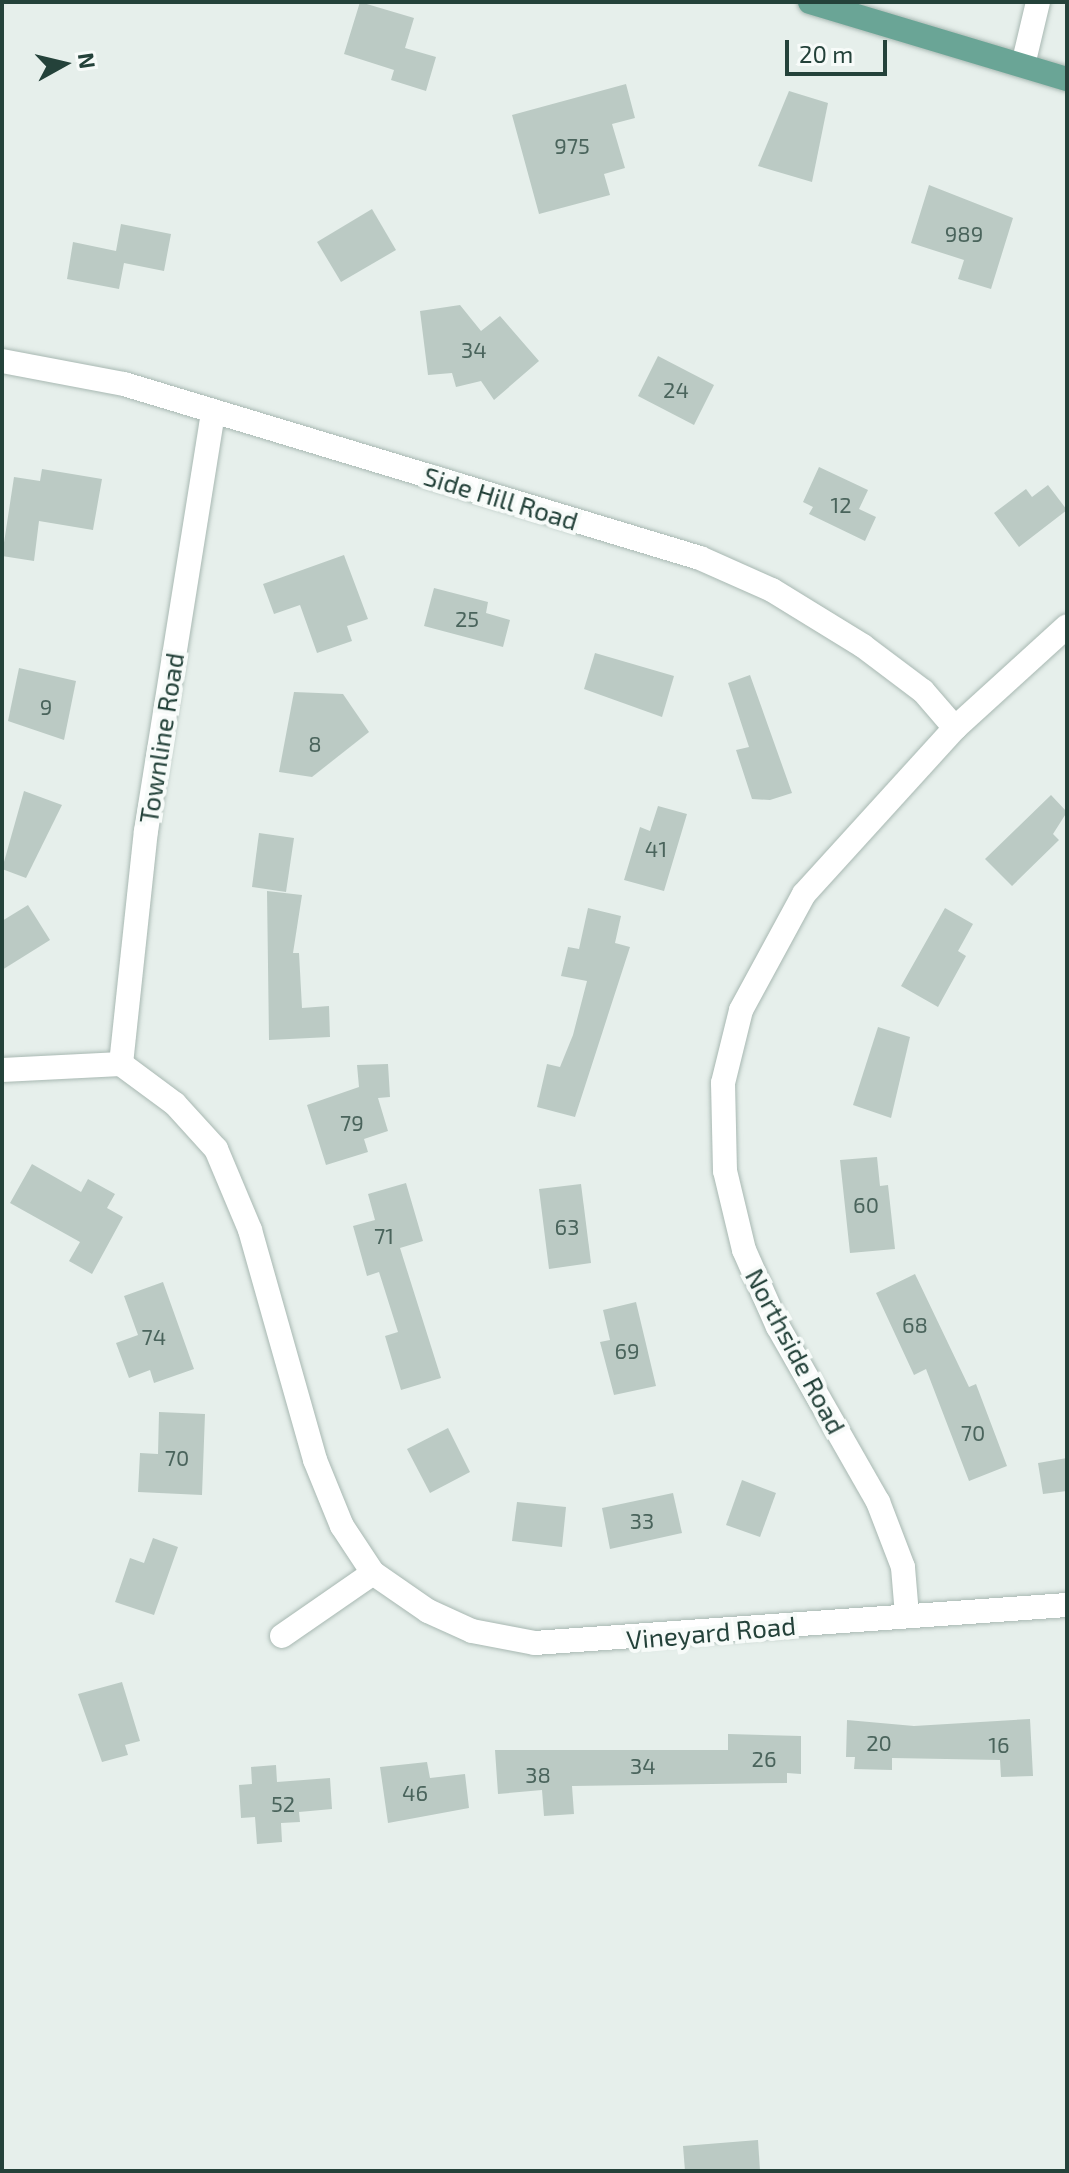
<!DOCTYPE html>
<html>
<head>
<meta charset="utf-8">
<style>
  body { margin:0 }
  #map { position:relative; width:1069px; height:2173px; overflow:hidden; background:#e6efeb; font-family:"Exo 2",sans-serif }
  div>[style] { position:absolute }
  [style*='--x'] { left:calc(var(--x)*1px); top:calc(var(--y)*1px); width:calc(var(--w)*1px); rotate:calc(var(--a)*1deg) }
  .building>* { inset:0; background:#bbcac4 }
  .roads { filter:drop-shadow(0 0 2px #a8b8b2) drop-shadow(0 0 2px #a8b8b2) }
  .minor>* { height:24px; margin:-12px; padding:0 12px; transform-origin:12px; border-radius:12px; background:#fff }
  .major>* { height:24px; margin:-12px; padding:0 12px; transform-origin:12px; border-radius:12px; background:#6aa596 }
  span { translate:-50% -50%; white-space:nowrap; text-align:center; line-height:1.15; -webkit-text-stroke:8px #f7fbf9; paint-order:stroke }
  .number-label { font-size:22px; color:#4a645c }
  .number-label span { -webkit-text-stroke-width:0 }
  .street-label { font-size:26px; color:#24423a }
  .frame { position:absolute; inset:0; border:4px solid #24423a; pointer-events:none }
  .north { position:absolute; left:24px; top:24px; width:80px; height:80px; -webkit-text-stroke:6px #f7fbf9; paint-order:stroke; rotate:82deg; font-size:22px; font-weight:700; line-height:32px; text-align:center; color:#24423a }
  .north::after { content:''; display:block; margin:auto; width:28px; height:36px; background:#24423a; clip-path:polygon(50% 0,100% 100%,50% 72%,0 100%) }
  .scale { position:absolute; left:785px; top:40px; width:102px; height:36px; box-sizing:border-box; border:4px solid #24423a; border-top:0; padding-left:10px; font-size:24px; line-height:28px; white-space:nowrap; color:#24423a; -webkit-text-stroke:6px #f7fbf9; paint-order:stroke }
</style>
</head>
<body>
<div id="map">
  <div class="building">
    <i style="clip-path:polygon(360px 2px,414px 18px,405px 48px,436px 57px,426px 91px,391px 80px,394px 70px,344px 54px)"></i>
    <i style="clip-path:polygon(626px 84px,635px 118px,612px 124px,625px 168px,604px 174px,610px 195px,539px 214px,512px 115px)"></i>
    <i style="clip-path:polygon(789px 91px,828px 103px,812px 182px,758px 166px)"></i>
    <i style="clip-path:polygon(929px 185px,1013px 218px,991px 289px,958px 279px,964px 260px,911px 243px)"></i>
    <i style="clip-path:polygon(372px 209px,396px 250px,341px 282px,317px 242px)"></i>
    <i style="clip-path:polygon(121px 224px,171px 234px,164px 271px,124px 263px,119px 289px,67px 279px,73px 242px,116px 251px)"></i>
    <i style="clip-path:polygon(460px 305px,481px 331px,500px 316px,539px 361px,494px 400px,481px 381px,456px 387px,452px 373px,428px 375px,420px 311px)"></i>
    <i style="clip-path:polygon(658px 356px,714px 385px,694px 425px,638px 396px)"></i>
    <i style="clip-path:polygon(819px 467px,868px 490px,859px 509px,876px 517px,865px 541px,809px 514px,813px 507px,803px 502px)"></i>
    <i style="clip-path:polygon(42px 469px,102px 479px,93px 530px,39px 521px,34px 561px,2px 556px,14px 477px,40px 481px)"></i>
    <i style="clip-path:polygon(1048px 485px,1067px 510px,1019px 547px,994px 513px,1026px 489px,1032px 497px)"></i>
    <i style="clip-path:polygon(344px 555px,368px 619px,347px 626px,352px 641px,317px 653px,300px 605px,274px 614px,263px 584px)"></i>
    <i style="clip-path:polygon(434px 588px,488px 602px,486px 613px,510px 620px,503px 647px,424px 626px)"></i>
    <i style="clip-path:polygon(595px 653px,674px 676px,662px 717px,584px 689px)"></i>
    <i style="clip-path:polygon(19px 668px,76px 681px,64px 740px,8px 721px)"></i>
    <i style="clip-path:polygon(750px 675px,792px 793px,770px 800px,752px 799px,736px 750px,749px 747px,728px 683px)"></i>
    <i style="clip-path:polygon(294px 692px,343px 694px,369px 732px,312px 777px,279px 772px)"></i>
    <i style="clip-path:polygon(24px 791px,62px 805px,26px 878px,2px 869px)"></i>
    <i style="clip-path:polygon(1051px 795px,1067px 812px,1053px 834px,1059px 840px,1012px 886px,985px 859px)"></i>
    <i style="clip-path:polygon(658px 806px,687px 814px,664px 891px,624px 880px,640px 827px,650px 831px)"></i>
    <i style="clip-path:polygon(259px 833px,294px 838px,286px 892px,252px 887px)"></i>
    <i style="clip-path:polygon(267px 891px,302px 895px,293px 953px,299px 953px,302px 1008px,329px 1006px,330px 1037px,269px 1040px)"></i>
    <i style="clip-path:polygon(28px 905px,50px 940px,2px 970px,2px 921px)"></i>
    <i style="clip-path:polygon(588px 908px,621px 916px,615px 943px,630px 947px,575px 1117px,537px 1107px,547px 1064px,560px 1067px,573px 1035px,587px 981px,561px 976px,568px 947px,579px 949px)"></i>
    <i style="clip-path:polygon(945px 908px,973px 924px,958px 951px,966px 956px,938px 1007px,901px 986px)"></i>
    <i style="clip-path:polygon(878px 1027px,910px 1037px,891px 1118px,853px 1105px)"></i>
    <i style="clip-path:polygon(388px 1064px,390px 1097px,378px 1098px,388px 1131px,364px 1139px,368px 1152px,326px 1165px,307px 1105px,359px 1087px,357px 1065px)"></i>
    <i style="clip-path:polygon(877px 1157px,880px 1186px,888px 1185px,895px 1249px,850px 1253px,840px 1160px)"></i>
    <i style="clip-path:polygon(32px 1164px,81px 1192px,88px 1179px,115px 1194px,107px 1208px,123px 1217px,92px 1274px,69px 1261px,80px 1242px,10px 1203px)"></i>
    <i style="clip-path:polygon(406px 1183px,423px 1241px,400px 1248px,441px 1378px,401px 1390px,385px 1336px,398px 1332px,379px 1272px,367px 1276px,353px 1226px,375px 1220px,368px 1194px)"></i>
    <i style="clip-path:polygon(581px 1184px,591px 1263px,549px 1269px,539px 1189px)"></i>
    <i style="clip-path:polygon(915px 1274px,969px 1387px,976px 1384px,1007px 1466px,969px 1481px,926px 1369px,914px 1375px,876px 1293px)"></i>
    <i style="clip-path:polygon(163px 1282px,194px 1369px,154px 1383px,150px 1370px,129px 1378px,116px 1343px,138px 1335px,124px 1296px)"></i>
    <i style="clip-path:polygon(636px 1302px,656px 1386px,614px 1395px,600px 1342px,610px 1340px,603px 1310px)"></i>
    <i style="clip-path:polygon(159px 1412px,205px 1414px,202px 1495px,138px 1492px,140px 1453px,158px 1454px)"></i>
    <i style="clip-path:polygon(448px 1428px,470px 1472px,430px 1493px,407px 1449px)"></i>
    <i style="clip-path:polygon(1067px 1458px,1067px 1491px,1043px 1494px,1038px 1463px)"></i>
    <i style="clip-path:polygon(742px 1480px,776px 1493px,760px 1537px,726px 1525px)"></i>
    <i style="clip-path:polygon(673px 1493px,682px 1533px,610px 1549px,602px 1508px)"></i>
    <i style="clip-path:polygon(517px 1502px,566px 1507px,562px 1547px,512px 1541px)"></i>
    <i style="clip-path:polygon(153px 1538px,178px 1547px,154px 1615px,115px 1602px,130px 1558px,144px 1563px)"></i>
    <i style="clip-path:polygon(122px 1682px,140px 1741px,125px 1745px,128px 1755px,102px 1762px,78px 1694px)"></i>
    <i style="clip-path:polygon(1030px 1719px,1033px 1776px,1001px 1777px,1000px 1760px,892px 1758px,892px 1770px,854px 1769px,855px 1757px,846px 1757px,847px 1720px,914px 1726px)"></i>
    <i style="clip-path:polygon(728px 1734px,801px 1736px,801px 1774px,787px 1773px,787px 1783px,572px 1786px,574px 1814px,544px 1816px,542px 1790px,498px 1794px,495px 1750px,728px 1750px)"></i>
    <i style="clip-path:polygon(427px 1762px,430px 1778px,465px 1774px,469px 1808px,388px 1823px,380px 1767px)"></i>
    <i style="clip-path:polygon(276px 1765px,277px 1782px,330px 1778px,332px 1809px,299px 1812px,300px 1822px,281px 1823px,282px 1842px,257px 1844px,255px 1817px,241px 1818px,239px 1785px,252px 1784px,251px 1767px)"></i>
    <i style="clip-path:polygon(758px 2140px,760px 2171px,685px 2171px,683px 2146px)"></i>
  </div>
  <div class="roads">
    <div class="minor">
      <i style="--x:1023;--y:65;--w:65;--a:-76.6"></i>
      <i style="--x:2;--y:361;--w:124;--a:10.7"></i>
      <i style="--x:124;--y:384;--w:602;--a:16.81"></i>
      <i style="--x:700;--y:558;--w:79;--a:24"></i>
      <i style="--x:772;--y:590;--w:107;--a:31.6"></i>
      <i style="--x:863;--y:646;--w:75;--a:36.9"></i>
      <i style="--x:923;--y:691;--w:49;--a:49.1"></i>
      <i style="--x:121;--y:1064;--w:234;--a:-83.9"></i>
      <i style="--x:146;--y:831;--w:424;--a:-80.9"></i>
      <i style="--x:2;--y:1070;--w:119;--a:-2.9"></i>
      <i style="--x:121;--y:1064;--w:67;--a:36.5"></i>
      <i style="--x:175;--y:1104;--w:61;--a:47.7"></i>
      <i style="--x:216;--y:1149;--w:88;--a:67.2"></i>
      <i style="--x:250;--y:1230;--w:239;--a:74.2"></i>
      <i style="--x:315;--y:1460;--w:71;--a:67.8"></i>
      <i style="--x:342;--y:1526;--w:56;--a:56.6"></i>
      <i style="--x:373;--y:1573;--w:67;--a:34.6"></i>
      <i style="--x:428;--y:1611;--w:48;--a:24.4"></i>
      <i style="--x:472;--y:1631;--w:64;--a:10.8"></i>
      <i style="--x:535;--y:1643;--w:533;--a:-4.09"></i>
      <i style="--x:907;--y:1615;--w:48;--a:-94.8"></i>
      <i style="--x:903;--y:1567;--w:70;--a:-111"></i>
      <i style="--x:878;--y:1502;--w:202;--a:-119.7"></i>
      <i style="--x:778;--y:1327;--w:84;--a:-113.8"></i>
      <i style="--x:744;--y:1250;--w:81;--a:-103.5"></i>
      <i style="--x:725;--y:1171;--w:88;--a:-91.3"></i>
      <i style="--x:723;--y:1083;--w:75;--a:-76.1"></i>
      <i style="--x:741;--y:1010;--w:132;--a:-61.5"></i>
      <i style="--x:804;--y:894;--w:224;--a:-47.7"></i>
      <i style="--x:955;--y:728;--w:151;--a:-42.3"></i>
      <i style="--x:282;--y:1636;--w:111;--a:-34.7"></i>
    </div>
    <div class="major">
      <i style="--x:810;--y:2;--w:268;--a:16.7"></i>
    </div>
  </div>
  <div class="number-label">
    <span style="left:572px;top:146px">975</span>
    <span style="left:964px;top:234px">989</span>
    <span style="left:474px;top:350px">34</span>
    <span style="left:676px;top:390px">24</span>
    <span style="left:841px;top:505px">12</span>
    <span style="left:467px;top:619px">25</span>
    <span style="left:46px;top:707px">9</span>
    <span style="left:315px;top:744px">8</span>
    <span style="left:656px;top:849px">41</span>
    <span style="left:352px;top:1123px">79</span>
    <span style="left:866px;top:1205px">60</span>
    <span style="left:567px;top:1227px">63</span>
    <span style="left:384px;top:1236px">71</span>
    <span style="left:915px;top:1325px">68</span>
    <span style="left:154px;top:1337px">74</span>
    <span style="left:627px;top:1351px">69</span>
    <span style="left:973px;top:1433px">70</span>
    <span style="left:177px;top:1458px">70</span>
    <span style="left:642px;top:1521px">33</span>
    <span style="left:879px;top:1743px">20</span>
    <span style="left:999px;top:1745px">16</span>
    <span style="left:764px;top:1759px">26</span>
    <span style="left:643px;top:1766px">34</span>
    <span style="left:538px;top:1775px">38</span>
    <span style="left:415px;top:1793px">46</span>
    <span style="left:283px;top:1804px">52</span>
  </div>
  <div class="street-label">
    <span style="left:501px;top:498px;rotate:17deg">Side Hill Road</span>
    <span style="left:161px;top:738px;rotate:-81deg">Townline Road</span>
    <span style="left:796px;top:1351px;rotate:62deg">Northside Road</span>
    <span style="left:711px;top:1632px;rotate:-5deg">Vineyard Road</span>
  </div>
  <div class="frame"></div>
  <div class="north">N</div>
  <div class="scale">20 m</div>
</div>
</body>
</html>
